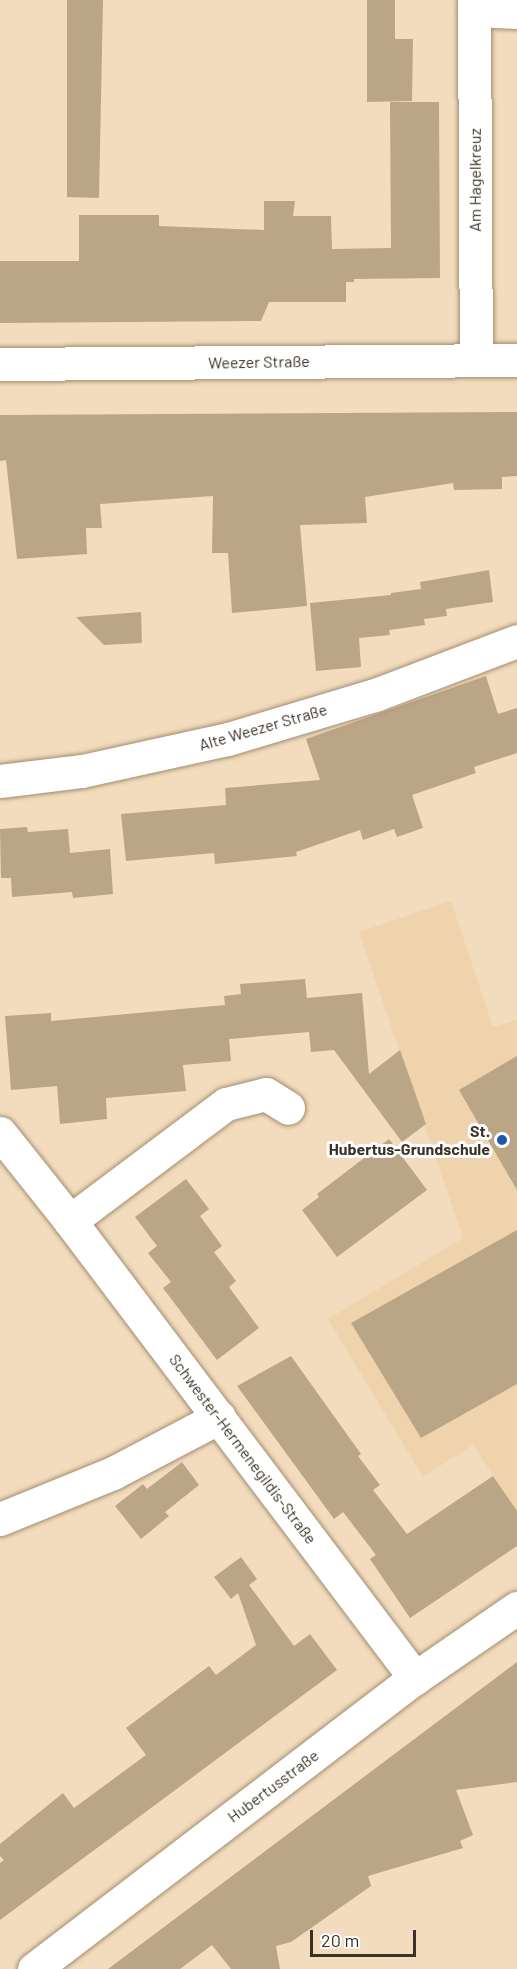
<!DOCTYPE html>
<html>
<head>
<meta charset="utf-8">
<style>
  body { margin:0 }
  #map { position:relative; width:517px; height:1969px; overflow:hidden; background:#f3dcbd; font-family:Barlow,sans-serif }
  div>[style] { position:absolute }
  [style*='--x'] { left:calc(var(--x)*1px); top:calc(var(--y)*1px); width:calc(var(--w)*1px); rotate:calc(var(--a)*1deg) }
  .built>* { inset:0; background:#eed3ad }
  .building>* { inset:0; background:#bba587 }
  .roads { filter:drop-shadow(0 0 2px #a28d70) drop-shadow(0 0 2px #a28d70) }
  .minor>* { height:33px; margin:-16.5px; padding:0 16.5px; transform-origin:16.5px; border-radius:16.5px; background:#fff }
  .dots>* { width:16px; height:16px; translate:-50% -50%; box-sizing:border-box; border:3px solid #fff; border-radius:50% }
  span { translate:-50% -50%; white-space:nowrap; text-align:center; line-height:1.15; -webkit-text-stroke:6px #fff; paint-order:stroke }
  .street-label { font-size:16px; color:#393125 }
  .poi-label { font-size:16px; color:#393125; font-weight:700 }
  .right { translate:-100% -50%; text-align:right }
  .scale { position:absolute; left:310px; top:1930px; width:106px; height:27px; box-sizing:border-box; border:3px solid #393125; border-top:0; padding-left:8px; font-size:18px; line-height:21px; white-space:nowrap; color:#393125; -webkit-text-stroke:4px #fff; paint-order:stroke }
</style>
</head>
<body>
<div id="map">
  <div class="built">
    <i style="clip-path:polygon(451px 901px,493px 1027px,517px 1020px,517px 1511px,473px 1445px,423px 1477px,328px 1319px,463px 1238px,359px 932px)"></i>
  </div>
  <div class="building">
    <i style="clip-path:polygon(67px 0,103px 0,99px 198px,67px 197px)"></i>
    <i style="clip-path:polygon(367px 0,395px 0,395px 39px,413px 39px,412px 101px,367px 102px)"></i>
    <i style="clip-path:polygon(390px 102px,439px 102px,440px 278px,354px 279px,354px 282px,346px 282px,346px 302px,269px 302px,261px 321px,0 323px,0 261px,79px 261px,79px 215px,159px 215px,159px 226px,264px 230px,264px 201px,295px 201px,293px 216px,331px 216px,332px 249px,391px 248px)"></i>
    <i style="clip-path:polygon(517px 412px,517px 476px,502px 477px,502px 489px,454px 490px,453px 483px,365px 497px,367px 523px,300px 525px,307px 606px,232px 613px,228px 553px,212px 553px,213px 496px,100px 504px,102px 528px,86px 528px,87px 554px,17px 559px,6px 460px,0 461px,0 415px)"></i>
    <i style="clip-path:polygon(489px 570px,493px 602px,446px 609px,447px 616px,424px 619px,425px 625px,389px 630px,390px 635px,359px 638px,361px 667px,316px 671px,310px 603px,391px 595px,391px 593px,421px 589px,420px 582px)"></i>
    <i style="clip-path:polygon(141px 612px,142px 643px,104px 645px,76px 617px)"></i>
    <i style="clip-path:polygon(486px 676px,498px 714px,517px 708px,517px 753px,474px 767px,476px 773px,412px 795px,423px 828px,397px 837px,394px 829px,363px 840px,360px 830px,296px 852px,297px 856px,215px 864px,214px 853px,126px 861px,121px 814px,226px 805px,225px 788px,320px 780px,306px 739px)"></i>
    <i style="clip-path:polygon(27px 827px,28px 832px,68px 829px,70px 853px,110px 849px,113px 894px,73px 898px,72px 892px,12px 897px,11px 878px,1px 878px,0 829px)"></i>
    <i style="clip-path:polygon(305px 979px,307px 998px,362px 993px,369px 1074px,400px 1050px,426px 1124px,402px 1142px,334px 1050px,311px 1052px,309px 1032px,229px 1039px,231px 1061px,183px 1065px,186px 1091px,106px 1098px,107px 1119px,60px 1124px,57px 1086px,11px 1090px,5px 1016px,51px 1013px,51px 1021px,225px 1005px,224px 996px,241px 994px,240px 984px)"></i>
    <i style="clip-path:polygon(517px 1056px,517px 1190px,459px 1090px)"></i>
    <i style="clip-path:polygon(389px 1139px,427px 1190px,337px 1257px,302px 1210px,319px 1197px,317px 1194px)"></i>
    <i style="clip-path:polygon(186px 1179px,209px 1209px,200px 1216px,222px 1246px,214px 1252px,236px 1281px,229px 1287px,259px 1328px,217px 1360px,163px 1288px,171px 1282px,148px 1253px,157px 1246px,135px 1217px)"></i>
    <i style="clip-path:polygon(517px 1230px,517px 1384px,421px 1438px,351px 1323px)"></i>
    <i style="clip-path:polygon(291px 1356px,361px 1454px,358px 1456px,380px 1485px,373px 1490px,407px 1534px,493px 1476px,517px 1511px,517px 1546px,410px 1618px,370px 1559px,376px 1555px,343px 1512px,334px 1519px,237px 1386px)"></i>
    <i style="clip-path:polygon(182px 1462px,199px 1485px,165px 1512px,169px 1516px,141px 1539px,115px 1506px,143px 1484px,147px 1489px)"></i>
    <i style="clip-path:polygon(241px 1557px,257px 1579px,249px 1585px,294px 1646px,310px 1634px,337px 1670px,0 1920px,0 1863px,4px 1860px,0 1856px,0 1844px,63px 1793px,74px 1808px,146px 1755px,126px 1728px,209px 1666px,216px 1675px,256px 1645px,238px 1593px,231px 1599px,214px 1577px)"></i>
    <i style="clip-path:polygon(517px 1662px,517px 1782px,456px 1790px,473px 1835px,460px 1841px,463px 1848px,368px 1876px,371px 1886px,291px 1942px,276px 1946px,280px 1969px,231px 1969px,212px 1945px,180px 1969px,108px 1969px)"></i>
  </div>
  <div class="roads">
    <div class="minor">
      <i style="--x:474;--y:0;--w:360;--a:89.7"></i>
      <i style="--x:474;--y:10;--w:43;--a:2.7"></i>
      <i style="--x:0;--y:364;--w:517;--a:-0.44"></i>
      <i style="--x:0;--y:781;--w:83;--a:-7"></i>
      <i style="--x:82;--y:771;--w:149;--a:-12.4"></i>
      <i style="--x:228;--y:739;--w:153;--a:-16.7"></i>
      <i style="--x:375;--y:695;--w:152;--a:-20.8"></i>
      <i style="--x:0;--y:1133;--w:112;--a:51.5"></i>
      <i style="--x:70;--y:1221;--w:573;--a:52.95"></i>
      <i style="--x:70;--y:1221;--w:195;--a:-36.9"></i>
      <i style="--x:226;--y:1104;--w:41;--a:-14"></i>
      <i style="--x:266;--y:1094;--w:26;--a:32"></i>
      <i style="--x:0;--y:1519;--w:122;--a:-22.2"></i>
      <i style="--x:113;--y:1473;--w:120;--a:-27.8"></i>
      <i style="--x:34;--y:1969;--w:479;--a:-37.4"></i>
      <i style="--x:415;--y:1678;--w:124;--a:-34.5"></i>
    </div>
  </div>
  <div class="dots">
    <i style="left:502px;top:1140px;background:#185bab"></i>
  </div>
  <div class="street-label">
    <span style="left:475px;top:180px;rotate:-90deg">Am Hagelkreuz</span>
    <span style="left:259px;top:362px;rotate:-1deg">Weezer Straße</span>
    <span style="left:263px;top:727px;rotate:-16deg">Alte Weezer Straße</span>
    <span style="left:243px;top:1449px;rotate:53deg">Schwester-Hermenegildis-Straße</span>
    <span style="left:273px;top:1786px;rotate:-37deg">Hubertusstraße</span>
  </div>
  <div class="poi-label">
    <span class="right" style="left:490px;top:1140px">St.<br>Hubertus-Grundschule</span>
  </div>
  <div class="scale">20 m</div>
</div>
</body>
</html>
